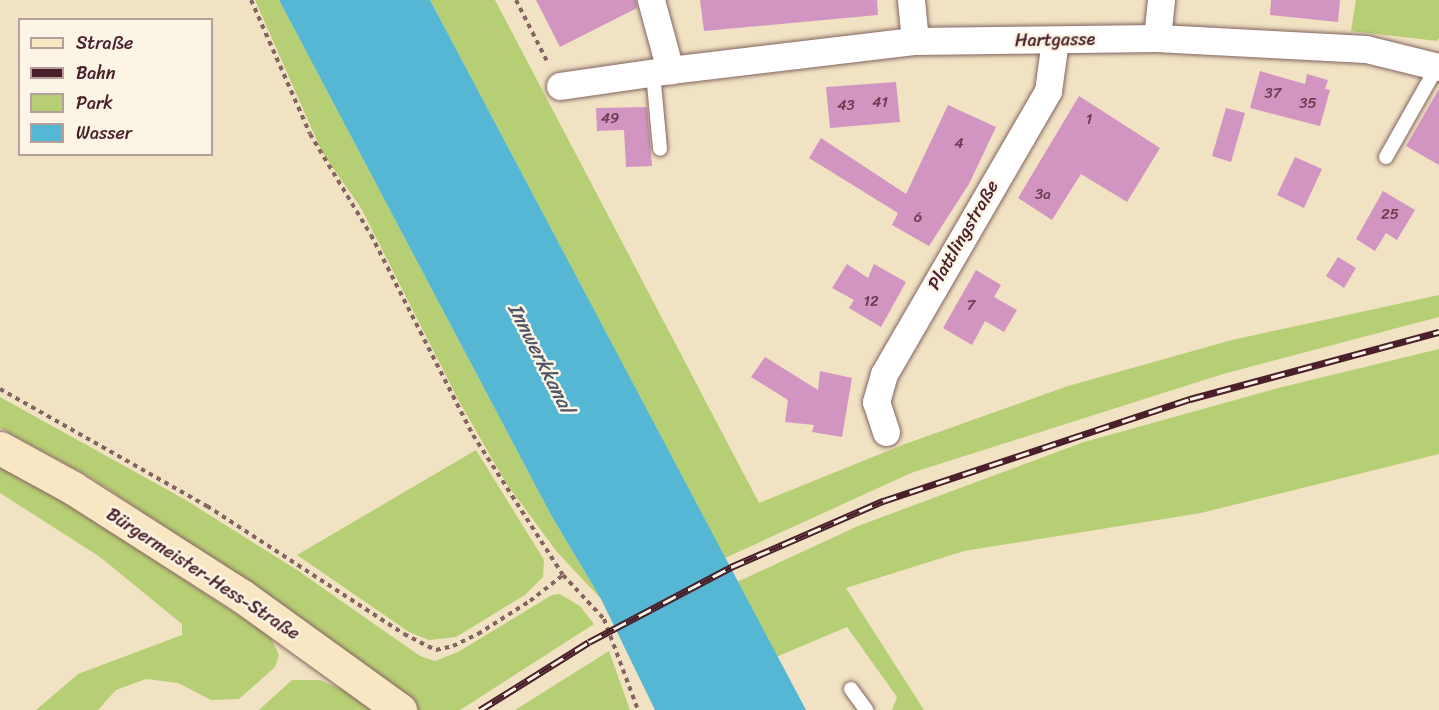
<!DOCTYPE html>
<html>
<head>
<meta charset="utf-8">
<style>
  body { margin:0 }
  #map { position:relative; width:1439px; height:710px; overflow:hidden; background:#f0e2c3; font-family:Sriracha,sans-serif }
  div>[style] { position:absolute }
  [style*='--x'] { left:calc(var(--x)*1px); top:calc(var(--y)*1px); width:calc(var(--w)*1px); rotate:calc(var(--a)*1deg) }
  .green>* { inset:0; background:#b7cf74 }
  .water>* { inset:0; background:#55b7d3 }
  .building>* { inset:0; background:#d295c1 }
  .path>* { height:4px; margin-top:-2px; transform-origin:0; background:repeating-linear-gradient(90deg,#846360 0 4.5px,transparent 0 9px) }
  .roads { filter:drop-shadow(0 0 2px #846360) drop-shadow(0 0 2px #846360) }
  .lane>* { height:14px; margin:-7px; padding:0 7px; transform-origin:7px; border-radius:7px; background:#fff }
  .street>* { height:27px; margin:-13.5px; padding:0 13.5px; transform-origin:13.5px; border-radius:13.5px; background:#fff }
  .secondary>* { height:33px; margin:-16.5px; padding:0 16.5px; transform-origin:16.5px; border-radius:16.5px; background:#f9e7c3 }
  .rail>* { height:7px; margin-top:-3.5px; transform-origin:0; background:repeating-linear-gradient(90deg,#fcf5e5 0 14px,#4a1f2b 0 28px); box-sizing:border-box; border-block:2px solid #4a1f2b }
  span { translate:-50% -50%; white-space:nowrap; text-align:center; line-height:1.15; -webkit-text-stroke:5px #fcf5e5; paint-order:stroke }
  .number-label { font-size:15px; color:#6c3c50 }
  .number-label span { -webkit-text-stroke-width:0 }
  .street-label { font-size:18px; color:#4a1f2b }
  .water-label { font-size:20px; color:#4e5466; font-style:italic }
  .legend { position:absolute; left:18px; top:18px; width:195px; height:138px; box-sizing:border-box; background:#fcf5e5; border:2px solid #b59f9b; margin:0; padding:8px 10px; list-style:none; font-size:18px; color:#4a1f2b }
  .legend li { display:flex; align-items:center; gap:12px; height:30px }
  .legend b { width:30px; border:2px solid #b59f9b }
</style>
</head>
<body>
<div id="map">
  <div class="green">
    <i style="clip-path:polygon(255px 0,279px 0,551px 515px,601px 599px,557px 552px,506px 483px,460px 403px,361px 208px,322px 152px)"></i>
    <i style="clip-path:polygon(430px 0,495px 0,759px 503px,905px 444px,1068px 386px,1232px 340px,1439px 295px,1439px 317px,1223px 374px,911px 473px,725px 558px)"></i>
    <i style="clip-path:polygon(1356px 0,1439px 0,1439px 38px,1437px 41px,1351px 31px)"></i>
    <i style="clip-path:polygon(1439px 349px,1439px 454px,1201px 513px,964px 551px,846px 588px,924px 710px,892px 710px,897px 697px,847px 627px,776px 657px,737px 582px,858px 526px,1084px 442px,1278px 388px)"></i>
    <i style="clip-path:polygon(0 397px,184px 499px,297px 570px,420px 656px,435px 661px,458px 652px,552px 595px,560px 594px,580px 606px,594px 624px,460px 710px,419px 710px,373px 672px,226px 567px,90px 477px,0 428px)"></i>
    <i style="clip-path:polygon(476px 450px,544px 560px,543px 577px,525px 595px,474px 626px,456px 637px,429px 640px,409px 632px,297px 555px)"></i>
    <i style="clip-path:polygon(0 464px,73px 507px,270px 636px,279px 655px,275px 667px,239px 699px,211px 700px,178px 683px,146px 679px,116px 690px,98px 710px,36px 710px,78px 674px,182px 635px,182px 624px,100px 557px,0 493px)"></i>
    <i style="clip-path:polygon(609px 651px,630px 710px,515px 710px)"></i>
    <i style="clip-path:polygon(292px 680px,320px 680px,346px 691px,371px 710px,259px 710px)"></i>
  </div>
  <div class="water">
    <i style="clip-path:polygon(279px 0,430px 0,806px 710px,655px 710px,601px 599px,551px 515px)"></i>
  </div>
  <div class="building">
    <i style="clip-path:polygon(536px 0,636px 0,637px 8px,560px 47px)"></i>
    <i style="clip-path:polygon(700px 0,877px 0,878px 15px,704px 31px)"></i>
    <i style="clip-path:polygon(1271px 0,1340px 0,1338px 22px,1270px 15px)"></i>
    <i style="clip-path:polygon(1260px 71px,1305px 84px,1307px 74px,1328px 80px,1325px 89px,1330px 90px,1320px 126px,1250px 108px)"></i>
    <i style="clip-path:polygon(896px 82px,900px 122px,830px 128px,826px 87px)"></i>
    <i style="clip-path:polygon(1439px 89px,1439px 165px,1406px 146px)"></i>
    <i style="clip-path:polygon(1079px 96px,1160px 148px,1127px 202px,1081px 174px,1052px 220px,1018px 198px)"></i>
    <i style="clip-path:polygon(948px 105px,996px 127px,969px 184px,929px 246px,892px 225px,898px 213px,809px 158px,821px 138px,906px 194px)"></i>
    <i style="clip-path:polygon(647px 107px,652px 166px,626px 167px,624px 130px,597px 131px,596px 108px)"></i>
    <i style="clip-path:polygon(1226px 108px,1245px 113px,1231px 162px,1212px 156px)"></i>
    <i style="clip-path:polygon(1295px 157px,1322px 169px,1304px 208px,1277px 195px)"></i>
    <i style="clip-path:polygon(1383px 191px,1415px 210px,1397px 240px,1386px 233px,1375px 251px,1356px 239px)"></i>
    <i style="clip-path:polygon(1338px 257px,1356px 268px,1344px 288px,1326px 276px)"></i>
    <i style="clip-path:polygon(847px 264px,868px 278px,874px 264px,906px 282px,881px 327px,849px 308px,854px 300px,832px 288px)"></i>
    <i style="clip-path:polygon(976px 270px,1001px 285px,994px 297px,1017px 310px,1004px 332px,985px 321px,972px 345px,943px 328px)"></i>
    <i style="clip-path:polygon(765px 357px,818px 390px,820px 371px,852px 378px,842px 437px,812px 432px,814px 425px,785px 422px,788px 400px,751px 377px)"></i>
  </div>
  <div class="path">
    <i style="--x:251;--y:0;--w:146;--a:66.2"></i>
    <i style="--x:310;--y:134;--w:118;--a:58.9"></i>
    <i style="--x:371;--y:235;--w:225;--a:63"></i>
    <i style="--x:473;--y:435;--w:166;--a:57.3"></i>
    <i style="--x:516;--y:0;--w:71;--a:63.1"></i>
    <i style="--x:0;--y:389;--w:238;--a:29.5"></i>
    <i style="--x:207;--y:506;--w:235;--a:33"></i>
    <i style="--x:404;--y:634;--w:36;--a:27"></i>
    <i style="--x:436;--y:650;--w:17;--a:-13"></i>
    <i style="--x:453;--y:646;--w:28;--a:-26"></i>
    <i style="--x:478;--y:634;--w:62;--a:-32.4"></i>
    <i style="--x:530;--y:601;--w:42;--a:-38.2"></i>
    <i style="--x:563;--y:575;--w:60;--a:47"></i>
    <i style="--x:604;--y:619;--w:97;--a:69.5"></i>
  </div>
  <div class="roads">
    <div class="lane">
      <i style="--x:653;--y:73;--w:76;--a:84.7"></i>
      <i style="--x:1386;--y:157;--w:103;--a:-60.5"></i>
      <i style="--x:851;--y:689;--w:26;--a:54"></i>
    </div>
    <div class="street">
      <i style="--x:651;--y:0;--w:73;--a:74.8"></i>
      <i style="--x:670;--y:70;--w:247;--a:-6.8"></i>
      <i style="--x:915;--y:41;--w:242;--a:-0.7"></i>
      <i style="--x:1157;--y:38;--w:209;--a:3"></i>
      <i style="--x:1366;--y:49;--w:75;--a:13.9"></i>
      <i style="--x:911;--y:0;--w:41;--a:84.4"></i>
      <i style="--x:1157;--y:38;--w:38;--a:-84"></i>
      <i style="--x:560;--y:86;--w:111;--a:-8.3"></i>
      <i style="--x:886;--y:432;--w:32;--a:-108"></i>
      <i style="--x:876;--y:402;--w:29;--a:-74"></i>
      <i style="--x:884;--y:374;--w:327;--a:-59.9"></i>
      <i style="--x:1048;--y:91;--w:51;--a:-82.2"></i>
    </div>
    <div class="secondary">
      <i style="--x:0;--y:448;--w:83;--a:28.7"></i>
      <i style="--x:73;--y:488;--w:201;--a:32.6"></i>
      <i style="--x:242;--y:596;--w:195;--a:35.8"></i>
    </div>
  </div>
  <div class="rail">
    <i style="--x:480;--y:710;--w:128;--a:-32"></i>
    <i style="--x:589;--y:642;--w:161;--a:-27.8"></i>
    <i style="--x:731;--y:567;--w:166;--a:-23.5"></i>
    <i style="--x:883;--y:501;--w:324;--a:-18.4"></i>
    <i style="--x:1190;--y:399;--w:258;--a:-15.1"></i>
  </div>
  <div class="number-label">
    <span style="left:1273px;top:94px">37</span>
    <span style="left:880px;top:103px">41</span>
    <span style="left:1308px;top:104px">35</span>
    <span style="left:846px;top:106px">43</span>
    <span style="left:610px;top:119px">49</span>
    <span style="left:1089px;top:120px">1</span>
    <span style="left:959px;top:144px">4</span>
    <span style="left:1043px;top:195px">3a</span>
    <span style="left:1390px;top:215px">25</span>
    <span style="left:918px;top:218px">6</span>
    <span style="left:871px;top:302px">12</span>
    <span style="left:971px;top:306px">7</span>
  </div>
  <div class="street-label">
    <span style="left:1055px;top:40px;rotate:-1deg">Hartgasse</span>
    <span style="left:963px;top:235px;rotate:-60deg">Plattlingstraße</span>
    <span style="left:203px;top:574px;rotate:33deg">Bürgermeister-Hess-Straße</span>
  </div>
  <div class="water-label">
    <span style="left:541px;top:358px;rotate:63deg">Innwerkkanal</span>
  </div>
  <ul class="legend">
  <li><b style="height:8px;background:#f9e7c3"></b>Straße</li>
  <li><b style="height:8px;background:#4a1f2b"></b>Bahn</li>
  <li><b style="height:16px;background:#b7cf74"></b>Park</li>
  <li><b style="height:16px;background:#55b7d3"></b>Wasser</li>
  </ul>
</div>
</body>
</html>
